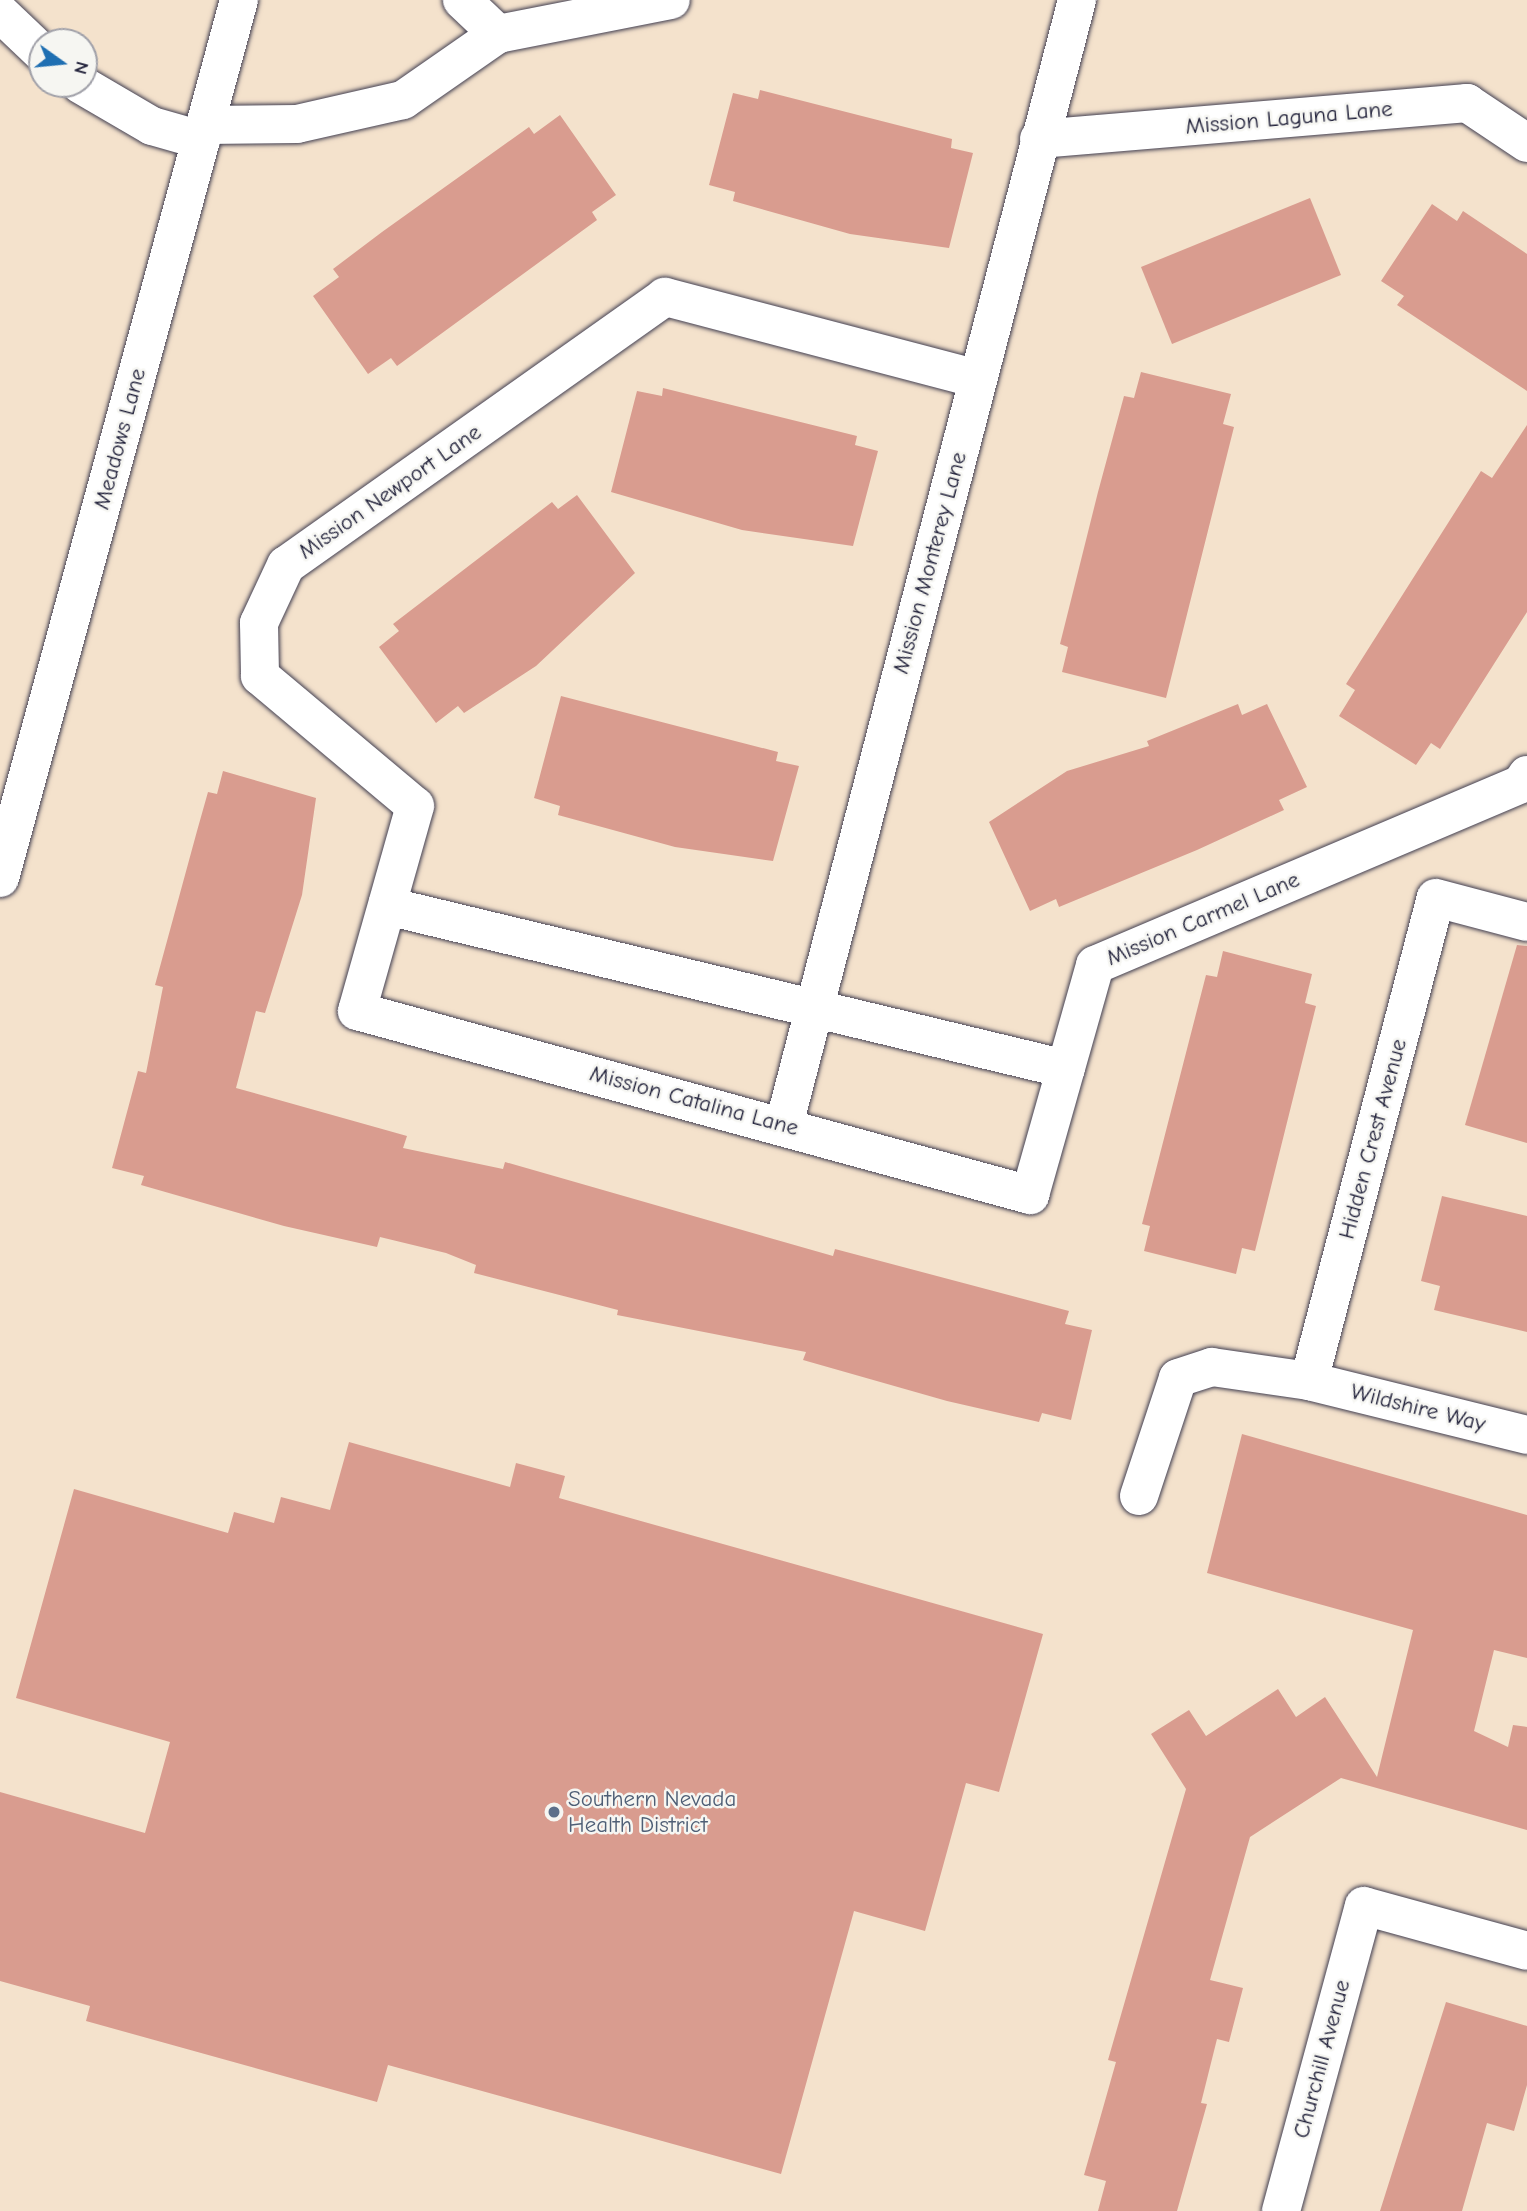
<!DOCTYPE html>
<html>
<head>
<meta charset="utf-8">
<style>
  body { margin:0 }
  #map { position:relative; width:1527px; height:2211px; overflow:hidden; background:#f4e2cc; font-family:"Comic Neue",sans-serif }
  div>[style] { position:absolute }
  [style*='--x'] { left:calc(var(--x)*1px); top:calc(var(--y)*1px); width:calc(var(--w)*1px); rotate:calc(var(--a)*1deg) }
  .building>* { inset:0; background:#d99c8f }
  .roads { filter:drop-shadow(0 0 2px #423f51) drop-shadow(0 0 2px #423f51) }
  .minor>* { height:38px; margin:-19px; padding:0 19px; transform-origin:19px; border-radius:19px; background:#fff }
  .dots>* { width:19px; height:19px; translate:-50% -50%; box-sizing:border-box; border:4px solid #f6f6f2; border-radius:50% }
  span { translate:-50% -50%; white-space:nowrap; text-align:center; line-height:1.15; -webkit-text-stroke:5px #f6f6f2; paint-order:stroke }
  .street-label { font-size:23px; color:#22223b }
  .service-label { font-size:23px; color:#4e5e75 }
  .left { translate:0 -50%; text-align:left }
  .north { position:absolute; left:28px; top:28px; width:70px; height:70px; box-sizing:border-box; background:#f6f6f2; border:2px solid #a1a1a9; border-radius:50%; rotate:105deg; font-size:19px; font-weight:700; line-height:28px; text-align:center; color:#22223b }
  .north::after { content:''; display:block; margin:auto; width:24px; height:32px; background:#1f6fb2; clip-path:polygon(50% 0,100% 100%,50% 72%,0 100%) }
</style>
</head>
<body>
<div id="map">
  <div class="building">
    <i style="clip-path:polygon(760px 90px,952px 139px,951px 148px,973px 153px,949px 248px,850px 234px,733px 201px,735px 192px,709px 185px,733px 93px,758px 99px)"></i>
    <i style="clip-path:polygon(560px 115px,616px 195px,592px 212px,597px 220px,397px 366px,391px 358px,368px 374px,313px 296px,339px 277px,333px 269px,382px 232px,529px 127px,534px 134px)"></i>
    <i style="clip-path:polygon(1310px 198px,1341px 275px,1172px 344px,1141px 267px)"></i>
    <i style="clip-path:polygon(1432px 204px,1457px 221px,1463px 211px,1527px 254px,1527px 391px,1397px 305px,1404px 296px,1381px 281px)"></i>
    <i style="clip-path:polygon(1141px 372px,1231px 394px,1223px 424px,1234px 427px,1166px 698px,1062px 672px,1068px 647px,1060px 644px,1098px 492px,1124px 396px,1134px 398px)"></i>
    <i style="clip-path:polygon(663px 388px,857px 436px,855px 445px,878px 451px,853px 546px,742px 530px,611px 492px,637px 391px,662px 396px)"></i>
    <i style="clip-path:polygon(1527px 425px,1527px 612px,1440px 749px,1431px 743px,1416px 765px,1339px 716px,1355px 690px,1346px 684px,1481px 471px,1492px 478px)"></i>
    <i style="clip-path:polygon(577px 495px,635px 573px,536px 666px,464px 713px,458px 706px,436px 723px,379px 647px,399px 631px,393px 624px,552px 502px,558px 509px)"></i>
    <i style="clip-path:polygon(561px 696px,778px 752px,776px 761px,799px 766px,773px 861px,675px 847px,558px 815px,560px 806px,534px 798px)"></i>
    <i style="clip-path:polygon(1238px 704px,1242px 715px,1267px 704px,1307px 787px,1279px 800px,1284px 810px,1197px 850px,1059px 907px,1056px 899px,1030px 911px,989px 822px,1067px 771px,1149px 746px,1147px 741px)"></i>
    <i style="clip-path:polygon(223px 771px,316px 798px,302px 895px,265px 1013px,256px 1011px,236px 1088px,407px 1136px,403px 1148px,503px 1169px,505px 1162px,833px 1256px,835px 1249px,1069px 1311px,1065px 1324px,1092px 1330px,1071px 1420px,1042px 1413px,1039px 1422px,947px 1401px,803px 1360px,806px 1352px,617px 1315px,618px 1310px,474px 1273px,476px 1265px,446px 1253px,380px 1237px,377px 1247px,284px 1226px,141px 1185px,144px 1176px,112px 1168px,138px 1071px,146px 1073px,163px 987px,155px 985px,197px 831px,208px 792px,217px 794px)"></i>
    <i style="clip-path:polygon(1517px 945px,1527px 946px,1527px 1143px,1465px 1125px)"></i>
    <i style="clip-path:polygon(1223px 951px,1312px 974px,1305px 1003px,1316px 1006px,1255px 1251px,1242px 1248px,1236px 1274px,1144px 1251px,1150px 1226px,1142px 1224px,1206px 975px,1217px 977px)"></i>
    <i style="clip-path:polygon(1442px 1196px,1527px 1216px,1527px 1332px,1434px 1310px,1440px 1286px,1421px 1281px)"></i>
    <i style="clip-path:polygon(1242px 1434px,1527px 1515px,1527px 1658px,1494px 1650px,1474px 1731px,1508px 1747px,1513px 1725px,1527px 1727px,1527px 1830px,1341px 1778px,1250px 1837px,1210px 1980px,1243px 1988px,1229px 2042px,1217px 2039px,1201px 2103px,1207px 2104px,1177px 2211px,1098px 2211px,1106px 2181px,1084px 2175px,1116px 2062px,1108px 2060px,1186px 1789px,1151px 1734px,1189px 1710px,1206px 1736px,1278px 1689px,1296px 1717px,1325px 1697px,1377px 1777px,1413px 1630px,1207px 1573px)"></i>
    <i style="clip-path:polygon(349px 1442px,510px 1487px,516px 1463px,565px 1476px,559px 1498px,1043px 1634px,999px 1792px,966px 1783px,925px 1931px,854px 1911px,781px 2174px,388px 2065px,377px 2102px,86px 2021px,90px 2006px,0 1981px,0 1792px,145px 1833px,170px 1742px,16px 1698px,74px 1489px,228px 1533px,234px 1512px,274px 1523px,281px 1497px,330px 1510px)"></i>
    <i style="clip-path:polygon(1446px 2002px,1527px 2026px,1527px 2085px,1514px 2131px,1487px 2123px,1462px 2211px,1380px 2211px)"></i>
  </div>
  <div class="roads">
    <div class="minor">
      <i style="--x:462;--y:0;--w:50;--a:43.4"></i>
      <i style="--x:0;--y:13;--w:58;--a:43.6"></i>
      <i style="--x:80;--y:84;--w:83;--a:30.3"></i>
      <i style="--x:152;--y:126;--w:51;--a:15.9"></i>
      <i style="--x:205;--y:125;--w:92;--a:-0.6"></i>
      <i style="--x:297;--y:124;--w:109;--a:-12.8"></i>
      <i style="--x:403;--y:100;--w:116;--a:-34.8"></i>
      <i style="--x:498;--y:34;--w:176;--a:-11.1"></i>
      <i style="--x:1039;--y:139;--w:430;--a:-4.8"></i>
      <i style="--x:1467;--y:103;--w:72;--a:33.7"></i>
      <i style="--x:978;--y:379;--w:324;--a:-165.3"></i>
      <i style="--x:665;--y:297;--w:464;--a:144.7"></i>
      <i style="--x:286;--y:565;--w:64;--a:115"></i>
      <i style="--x:259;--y:623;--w:53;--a:88.9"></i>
      <i style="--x:260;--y:676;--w:202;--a:40"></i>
      <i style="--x:415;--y:806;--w:213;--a:105.8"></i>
      <i style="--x:357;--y:1011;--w:698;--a:15.29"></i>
      <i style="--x:1030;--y:1195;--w:239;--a:-74.2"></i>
      <i style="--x:1095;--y:965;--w:463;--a:-23"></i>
      <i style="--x:1521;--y:784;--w:11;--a:-56"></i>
      <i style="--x:0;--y:878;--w:910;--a:-74.77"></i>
      <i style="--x:387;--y:906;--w:698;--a:13.5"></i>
      <i style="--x:784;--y:1125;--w:1163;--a:-75.4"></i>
      <i style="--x:1309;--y:1381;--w:499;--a:-75.3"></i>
      <i style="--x:1436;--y:898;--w:94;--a:14.8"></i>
      <i style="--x:1139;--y:1496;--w:124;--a:-71.7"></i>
      <i style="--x:1178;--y:1378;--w:36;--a:-18"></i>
      <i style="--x:1212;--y:1367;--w:98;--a:8.2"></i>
      <i style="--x:1309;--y:1381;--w:225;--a:13.9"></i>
      <i style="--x:1281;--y:2211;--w:316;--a:-74.8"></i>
      <i style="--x:1364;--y:1906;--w:169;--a:15.4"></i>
    </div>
  </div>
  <div class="dots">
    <i style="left:554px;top:1812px;background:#5c6f8a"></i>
  </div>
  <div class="street-label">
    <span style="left:1289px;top:118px;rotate:-5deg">Mission Laguna Lane</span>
    <span style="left:120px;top:439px;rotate:-75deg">Meadows Lane</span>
    <span style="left:390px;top:492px;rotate:-35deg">Mission Newport Lane</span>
    <span style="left:930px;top:563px;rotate:-75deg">Mission Monterey Lane</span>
    <span style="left:1203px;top:919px;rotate:-23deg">Mission Carmel Lane</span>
    <span style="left:694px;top:1101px;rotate:15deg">Mission Catalina Lane</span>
    <span style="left:1373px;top:1139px;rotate:-75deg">Hidden Crest Avenue</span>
    <span style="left:1418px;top:1408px;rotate:14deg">Wildshire Way</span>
    <span style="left:1322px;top:2059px;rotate:-75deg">Churchill Avenue</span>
  </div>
  <div class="service-label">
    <span class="left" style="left:568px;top:1812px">Southern Nevada<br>Health District</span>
  </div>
  <div class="north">N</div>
</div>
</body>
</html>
